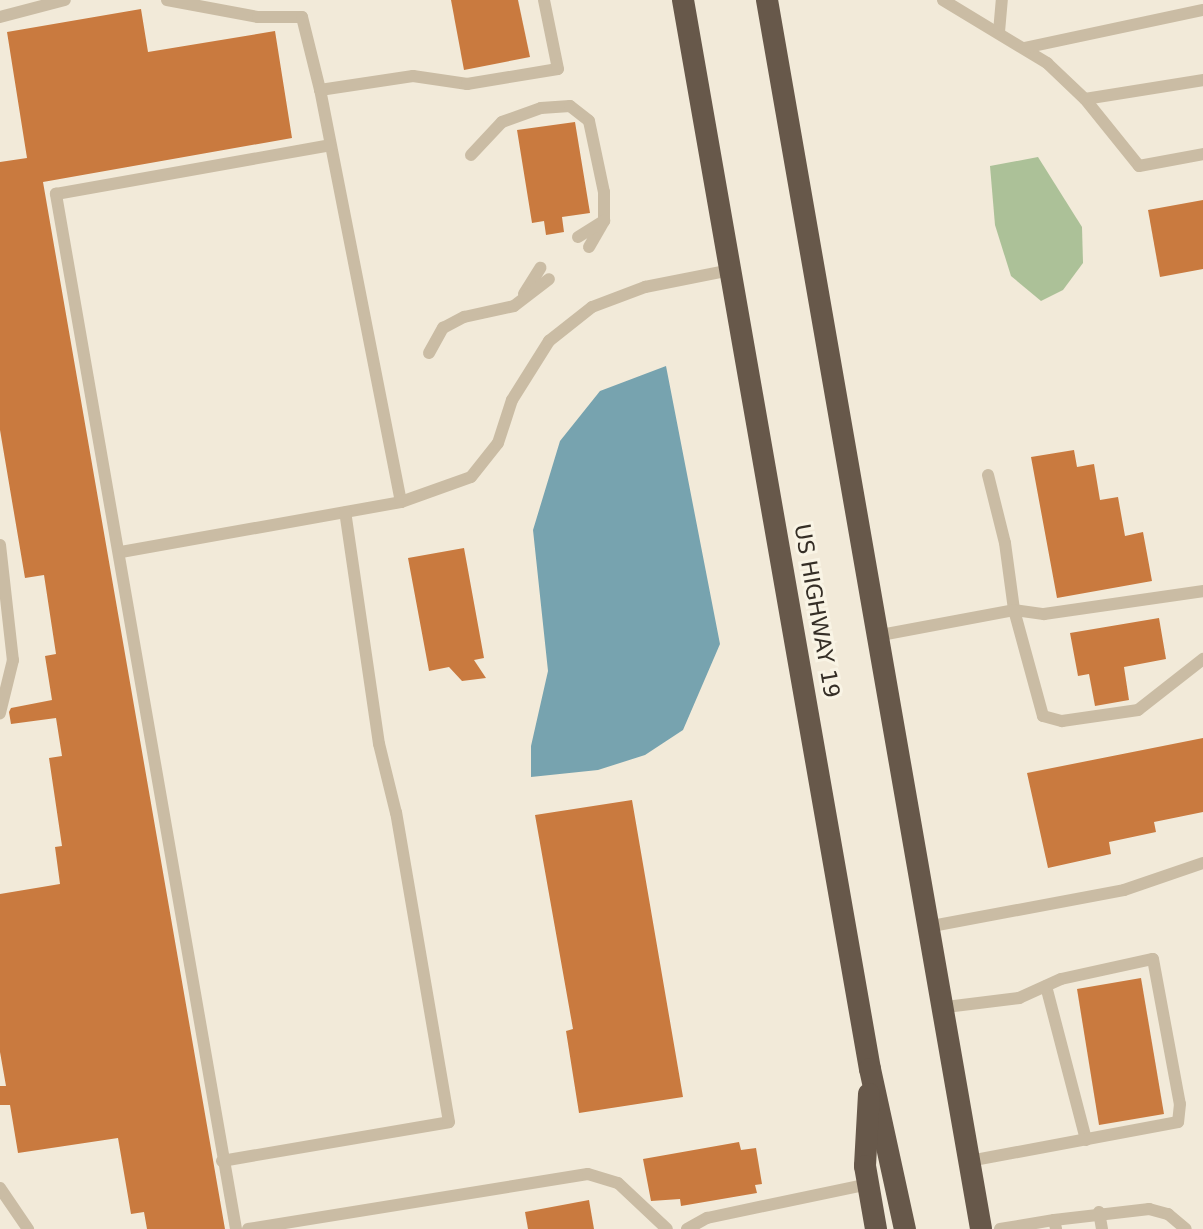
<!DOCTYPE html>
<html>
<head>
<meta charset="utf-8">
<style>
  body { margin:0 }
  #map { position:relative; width:1203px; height:1229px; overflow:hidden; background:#f2ead9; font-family:"DejaVu Sans",sans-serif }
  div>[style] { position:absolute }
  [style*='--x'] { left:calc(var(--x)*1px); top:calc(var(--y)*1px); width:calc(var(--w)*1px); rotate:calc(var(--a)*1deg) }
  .green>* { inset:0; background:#acc198 }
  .water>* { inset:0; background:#77a3af }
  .building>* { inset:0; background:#c97a3f }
  .service>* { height:12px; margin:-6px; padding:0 6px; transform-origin:6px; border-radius:6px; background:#cabca4 }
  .trunk>* { height:22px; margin:-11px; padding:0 11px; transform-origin:11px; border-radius:11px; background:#67584a }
  span { translate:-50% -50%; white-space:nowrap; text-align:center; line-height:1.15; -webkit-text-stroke:6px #f9f4e5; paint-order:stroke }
  .street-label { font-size:22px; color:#352e26 }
</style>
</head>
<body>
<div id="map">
  <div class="green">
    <i style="clip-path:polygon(1038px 157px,1082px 227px,1083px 263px,1063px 290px,1041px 301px,1011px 276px,995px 225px,990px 166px)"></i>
  </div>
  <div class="water">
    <i style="clip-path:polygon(666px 366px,720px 644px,683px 730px,645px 755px,598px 770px,531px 777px,531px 746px,548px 671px,533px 530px,560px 441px,600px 391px)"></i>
  </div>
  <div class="building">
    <i style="clip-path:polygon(451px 0,518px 0,530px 57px,464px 70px)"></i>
    <i style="clip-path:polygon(141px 9px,148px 52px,275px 31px,292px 138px,43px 182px,225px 1229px,147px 1229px,144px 1212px,131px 1214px,118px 1138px,18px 1153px,10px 1105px,0 1105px,0 1086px,6px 1086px,0 1052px,0 894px,60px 884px,55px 847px,62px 846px,49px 758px,62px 756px,56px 718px,11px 724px,9px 712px,11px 708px,52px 700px,45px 656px,56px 654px,44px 575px,25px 578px,0 430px,0 162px,27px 158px,7px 32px)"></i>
    <i style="clip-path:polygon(575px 122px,590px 213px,562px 217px,564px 232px,546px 235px,544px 221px,532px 223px,517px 130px)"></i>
    <i style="clip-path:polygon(1203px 200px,1203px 269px,1160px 277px,1148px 210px)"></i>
    <i style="clip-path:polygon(1074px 450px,1077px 467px,1094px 464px,1100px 500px,1118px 497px,1125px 536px,1143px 532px,1152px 581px,1057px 598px,1031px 457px)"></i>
    <i style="clip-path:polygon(464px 548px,484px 658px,474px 660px,486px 678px,462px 681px,449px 667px,429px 671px,408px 558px)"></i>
    <i style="clip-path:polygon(1159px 618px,1166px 659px,1124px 667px,1129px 700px,1095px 706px,1089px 674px,1078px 676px,1070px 633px)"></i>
    <i style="clip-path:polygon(1203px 738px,1203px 812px,1154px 822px,1156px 832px,1109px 842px,1111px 854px,1048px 868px,1027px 773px)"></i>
    <i style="clip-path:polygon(632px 800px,683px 1097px,579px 1113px,566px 1031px,573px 1029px,535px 815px)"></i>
    <i style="clip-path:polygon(1141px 978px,1164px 1114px,1099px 1125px,1077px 989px)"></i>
    <i style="clip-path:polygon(739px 1142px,741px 1150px,756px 1148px,762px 1184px,755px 1185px,757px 1193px,681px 1206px,680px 1199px,651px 1201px,643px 1159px)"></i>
    <i style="clip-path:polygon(589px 1200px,594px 1229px,528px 1229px,525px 1212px)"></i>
  </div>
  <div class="service">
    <i style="--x:167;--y:0;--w:93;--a:10.6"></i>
    <i style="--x:258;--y:17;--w:44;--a:0"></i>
    <i style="--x:302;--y:17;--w:75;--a:76.1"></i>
    <i style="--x:943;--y:0;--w:122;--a:31.2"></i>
    <i style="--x:1047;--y:63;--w:52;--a:43.5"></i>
    <i style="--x:1085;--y:99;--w:86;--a:51.1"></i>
    <i style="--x:1139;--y:166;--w:65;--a:-10.6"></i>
    <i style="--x:0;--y:17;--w:67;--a:-14.7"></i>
    <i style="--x:999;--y:32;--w:32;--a:-85"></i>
    <i style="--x:1024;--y:48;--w:183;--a:-12"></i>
    <i style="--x:1085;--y:99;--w:120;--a:-9.1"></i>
    <i style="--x:471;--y:155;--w:45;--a:-46.8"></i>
    <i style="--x:502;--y:122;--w:41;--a:-19.7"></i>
    <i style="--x:541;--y:108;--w:29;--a:-4"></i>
    <i style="--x:570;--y:106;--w:24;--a:38"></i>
    <i style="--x:589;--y:121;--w:73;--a:78.1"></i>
    <i style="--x:604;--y:192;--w:29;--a:90"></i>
    <i style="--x:604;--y:221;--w:30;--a:120"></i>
    <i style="--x:578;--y:237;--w:31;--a:-32"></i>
    <i style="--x:524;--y:294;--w:31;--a:-58"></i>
    <i style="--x:429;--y:353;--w:29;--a:-61"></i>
    <i style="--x:443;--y:328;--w:24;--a:-28"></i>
    <i style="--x:464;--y:317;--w:51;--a:-12.4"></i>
    <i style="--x:514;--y:306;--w:44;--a:-37.6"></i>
    <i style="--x:988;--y:475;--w:70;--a:76"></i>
    <i style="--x:1005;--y:543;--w:68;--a:82.3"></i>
    <i style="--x:1014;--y:610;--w:30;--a:8"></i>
    <i style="--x:1044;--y:614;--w:161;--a:-8.2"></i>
    <i style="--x:401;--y:502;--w:420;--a:-101.1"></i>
    <i style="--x:320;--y:90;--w:94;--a:-8.6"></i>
    <i style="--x:413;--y:76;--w:55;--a:8.4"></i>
    <i style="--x:467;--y:84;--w:92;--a:-9.4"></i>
    <i style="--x:558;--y:69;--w:70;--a:-101.5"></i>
    <i style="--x:0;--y:545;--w:116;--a:83.6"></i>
    <i style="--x:13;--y:660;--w:55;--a:103.8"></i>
    <i style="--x:121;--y:552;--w:284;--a:-10.1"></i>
    <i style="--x:401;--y:502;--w:74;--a:-19.7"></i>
    <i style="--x:471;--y:477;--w:43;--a:-51.5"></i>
    <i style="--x:498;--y:443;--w:45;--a:-72"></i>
    <i style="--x:512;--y:400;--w:70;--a:-57.9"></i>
    <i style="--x:549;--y:341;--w:55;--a:-38.3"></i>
    <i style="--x:592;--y:307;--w:57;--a:-20.7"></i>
    <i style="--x:645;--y:287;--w:88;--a:-11.2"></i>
    <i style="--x:881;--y:635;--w:135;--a:-10.6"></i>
    <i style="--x:1014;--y:610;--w:110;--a:74.7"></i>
    <i style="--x:1043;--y:716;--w:20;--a:15"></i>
    <i style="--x:1062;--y:721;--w:77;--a:-8.2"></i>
    <i style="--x:1138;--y:710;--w:83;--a:-38.1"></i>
    <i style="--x:932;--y:926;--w:195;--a:-10.6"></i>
    <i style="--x:1124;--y:890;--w:83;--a:-18.9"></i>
    <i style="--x:1046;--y:986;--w:159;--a:75.4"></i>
    <i style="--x:946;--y:1007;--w:74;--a:-7"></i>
    <i style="--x:1019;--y:998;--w:46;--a:-24.3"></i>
    <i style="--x:1061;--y:979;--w:94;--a:-12.3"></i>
    <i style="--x:1153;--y:959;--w:147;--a:79.5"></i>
    <i style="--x:1180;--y:1104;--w:18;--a:96"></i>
    <i style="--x:1178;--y:1122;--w:213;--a:169.4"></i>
    <i style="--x:222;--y:1161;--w:230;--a:-9.7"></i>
    <i style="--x:449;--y:1122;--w:314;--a:-99.7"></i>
    <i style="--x:396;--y:813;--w:71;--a:-103.8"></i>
    <i style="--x:379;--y:744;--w:234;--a:-98.3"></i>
    <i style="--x:0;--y:1188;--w:50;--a:55.7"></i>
    <i style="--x:1099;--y:1212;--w:17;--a:80"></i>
    <i style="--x:1054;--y:1220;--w:96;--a:-6.6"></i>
    <i style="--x:1149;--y:1209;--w:20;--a:15"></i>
    <i style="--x:1168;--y:1214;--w:23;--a:40"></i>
    <i style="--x:236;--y:1229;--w:1051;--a:-99.87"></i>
    <i style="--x:56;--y:194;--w:278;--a:-10.1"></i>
    <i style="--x:248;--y:1229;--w:344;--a:-9.2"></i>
    <i style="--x:588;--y:1174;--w:31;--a:17"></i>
    <i style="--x:618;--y:1183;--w:67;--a:43.2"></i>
    <i style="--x:687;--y:1229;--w:23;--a:-29"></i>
    <i style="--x:707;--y:1218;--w:166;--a:-11.9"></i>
    <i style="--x:1000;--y:1229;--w:55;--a:-9.5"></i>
    <i style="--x:1054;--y:1220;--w:9;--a:77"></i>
  </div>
  <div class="trunk">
    <i style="--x:683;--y:0;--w:1085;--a:80.08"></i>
    <i style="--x:870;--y:1069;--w:164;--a:77.7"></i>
    <i style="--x:767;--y:0;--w:1247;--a:80.12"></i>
    <i style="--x:869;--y:1094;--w:72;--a:93.2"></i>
    <i style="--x:865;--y:1166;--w:64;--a:80.1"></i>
  </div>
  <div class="street-label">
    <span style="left:817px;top:611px;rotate:80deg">US HIGHWAY 19</span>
  </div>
</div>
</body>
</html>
